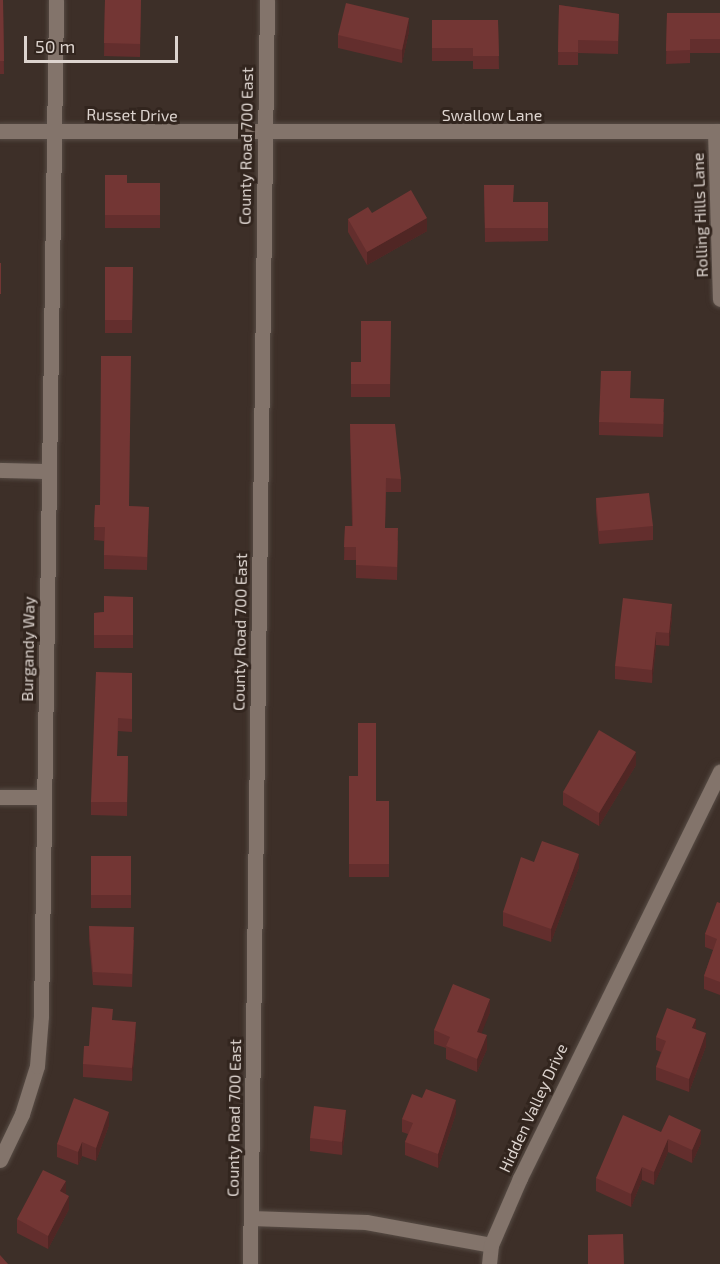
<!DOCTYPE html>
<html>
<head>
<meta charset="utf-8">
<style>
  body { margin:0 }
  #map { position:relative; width:720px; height:1264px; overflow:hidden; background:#3d2f28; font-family:"Exo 2",sans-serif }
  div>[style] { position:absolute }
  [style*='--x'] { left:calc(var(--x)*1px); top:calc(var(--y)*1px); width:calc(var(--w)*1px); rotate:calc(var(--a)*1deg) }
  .roads { filter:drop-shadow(0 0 2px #574c45) drop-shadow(0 0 2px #574c45) }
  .minor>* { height:15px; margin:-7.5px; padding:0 7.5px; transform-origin:7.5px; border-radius:7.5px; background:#83746b }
  .secondary>* { height:15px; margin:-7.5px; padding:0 7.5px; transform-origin:7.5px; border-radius:7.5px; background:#83746b }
  .wall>* { inset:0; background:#632e2d }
  .shaded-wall>* { inset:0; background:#502624 }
  .building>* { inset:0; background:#733634 }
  span { translate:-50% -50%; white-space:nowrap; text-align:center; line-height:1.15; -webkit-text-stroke:6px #32251e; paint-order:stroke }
  .street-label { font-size:16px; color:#ddd4cf }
  .scale { position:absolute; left:24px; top:36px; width:154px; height:27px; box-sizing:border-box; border:3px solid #ddd4cf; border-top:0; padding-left:8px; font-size:18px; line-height:21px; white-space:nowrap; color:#ddd4cf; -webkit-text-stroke:4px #32251e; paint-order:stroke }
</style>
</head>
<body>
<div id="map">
  <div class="roads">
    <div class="minor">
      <i style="--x:0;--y:131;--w:720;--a:0"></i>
      <i style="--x:715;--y:131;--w:168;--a:88.3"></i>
      <i style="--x:0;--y:470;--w:47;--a:1.2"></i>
      <i style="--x:0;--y:797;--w:43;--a:0"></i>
      <i style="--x:0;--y:1160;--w:51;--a:-64.4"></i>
      <i style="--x:22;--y:1114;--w:50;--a:-72.6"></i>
      <i style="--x:37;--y:1066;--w:50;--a:-85.4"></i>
      <i style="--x:41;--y:1016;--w:1016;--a:-89.15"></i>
      <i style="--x:251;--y:1218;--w:115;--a:2"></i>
      <i style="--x:366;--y:1222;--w:127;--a:10.4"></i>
      <i style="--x:489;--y:1264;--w:19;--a:-84"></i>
      <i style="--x:491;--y:1245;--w:73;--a:-66.6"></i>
      <i style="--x:520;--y:1178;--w:453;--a:-63.8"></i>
    </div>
    <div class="secondary">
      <i style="--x:250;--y:1264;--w:1264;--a:-89.23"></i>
    </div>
  </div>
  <div class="wall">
    <i style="clip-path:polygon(0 0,3px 0,4px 74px,0 74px)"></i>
    <i style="clip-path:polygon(105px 0,141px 0,140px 57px,104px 56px)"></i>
    <i style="clip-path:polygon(559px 5px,619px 14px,618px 54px,578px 53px,578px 65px,558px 65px)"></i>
    <i style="clip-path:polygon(667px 13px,720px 13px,720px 53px,690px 53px,690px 63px,666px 64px)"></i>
    <i style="clip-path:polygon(432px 20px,498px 20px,499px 69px,473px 69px,473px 61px,432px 61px)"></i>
    <i style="clip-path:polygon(409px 31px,402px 63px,338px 48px,338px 35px)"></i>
    <i style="clip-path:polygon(105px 175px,127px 183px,160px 183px,160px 228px,105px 228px)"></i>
    <i style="clip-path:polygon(484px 185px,513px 202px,548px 202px,548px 241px,485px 242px)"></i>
    <i style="clip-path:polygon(372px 213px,427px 231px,367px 265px,348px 232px,348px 219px)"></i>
    <i style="clip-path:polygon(105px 267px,133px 267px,132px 333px,105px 333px)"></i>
    <i style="clip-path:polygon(391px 321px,390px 397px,351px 397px,351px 362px,361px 362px)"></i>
    <i style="clip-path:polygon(664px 412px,663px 437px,599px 435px,599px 422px)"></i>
    <i style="clip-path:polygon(350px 424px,401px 479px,401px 492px,386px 492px,385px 528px,398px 541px,397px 580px,356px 578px,356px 560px,344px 560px,345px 526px,352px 526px)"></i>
    <i style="clip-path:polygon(596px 498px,653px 526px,653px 540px,599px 544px,596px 511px)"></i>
    <i style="clip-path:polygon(95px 505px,149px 507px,147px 570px,104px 569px,104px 541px,94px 540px)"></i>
    <i style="clip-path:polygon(133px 597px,133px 648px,94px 648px,94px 613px,104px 612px)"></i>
    <i style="clip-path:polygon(672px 617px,669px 646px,656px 645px,652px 683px,615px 679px,615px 666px)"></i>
    <i style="clip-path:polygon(132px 673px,132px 732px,118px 731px,117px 756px,128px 756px,127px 816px,91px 815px,91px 802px)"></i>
    <i style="clip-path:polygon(636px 765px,599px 826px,563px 805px,563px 792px)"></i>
    <i style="clip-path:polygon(349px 776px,376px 801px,389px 801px,389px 877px,349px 877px)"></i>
    <i style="clip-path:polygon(91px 856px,131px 856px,131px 908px,91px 908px)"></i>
    <i style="clip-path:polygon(534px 862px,579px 867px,551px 942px,503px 926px,503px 912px)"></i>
    <i style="clip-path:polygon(720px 903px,720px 995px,704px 989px,704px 976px,713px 950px,705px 947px,705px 934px)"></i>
    <i style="clip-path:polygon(89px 926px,134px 940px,132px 987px,93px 985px,89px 939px)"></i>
    <i style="clip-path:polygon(490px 1012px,481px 1033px,487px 1049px,477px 1072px,446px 1059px,446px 1048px,434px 1044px,434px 1030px)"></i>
    <i style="clip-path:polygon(113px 1020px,136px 1035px,132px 1081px,83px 1077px,83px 1064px,89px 1046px)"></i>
    <i style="clip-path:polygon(696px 1029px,706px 1046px,689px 1092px,656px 1080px,656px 1067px,661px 1052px,656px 1050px,656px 1037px)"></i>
    <i style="clip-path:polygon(456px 1113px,438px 1168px,405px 1155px,405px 1142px,408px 1134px,402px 1132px,402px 1119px)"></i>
    <i style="clip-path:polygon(346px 1123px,342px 1155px,310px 1151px,310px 1138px)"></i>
    <i style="clip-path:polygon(109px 1125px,96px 1161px,82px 1156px,78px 1165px,57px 1157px,57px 1144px)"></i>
    <i style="clip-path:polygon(661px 1132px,701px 1143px,692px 1163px,668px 1152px,654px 1185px,642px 1180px,631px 1207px,596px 1191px,596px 1178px)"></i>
    <i style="clip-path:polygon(69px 1209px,48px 1249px,17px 1233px,17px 1219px)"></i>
  </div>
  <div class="shaded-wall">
    <i style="clip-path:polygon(409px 18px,409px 31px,402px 63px,402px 50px)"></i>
    <i style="clip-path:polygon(427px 218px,427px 231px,367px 265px,367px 252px)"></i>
    <i style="clip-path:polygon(672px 604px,672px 617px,669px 646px,669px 633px)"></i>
    <i style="clip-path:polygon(656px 632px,656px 645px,652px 683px,652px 670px)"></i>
    <i style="clip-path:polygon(636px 752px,636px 765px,599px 826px,599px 813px)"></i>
    <i style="clip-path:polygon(579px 854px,579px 867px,551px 942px,551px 929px)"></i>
    <i style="clip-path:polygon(490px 999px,490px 1012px,477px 1045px,477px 1032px)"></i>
    <i style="clip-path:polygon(696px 1019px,696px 1032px,692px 1028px)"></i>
    <i style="clip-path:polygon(136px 1022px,136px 1035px,132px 1081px,132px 1068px)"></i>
    <i style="clip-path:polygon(706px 1033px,706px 1046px,689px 1092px,689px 1079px)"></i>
    <i style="clip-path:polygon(487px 1035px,487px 1049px,477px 1072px,477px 1059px)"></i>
    <i style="clip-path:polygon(456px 1100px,456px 1113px,438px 1168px,438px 1154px)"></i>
    <i style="clip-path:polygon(346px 1110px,346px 1123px,342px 1155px,342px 1142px)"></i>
    <i style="clip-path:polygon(109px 1112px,109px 1125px,96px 1161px,96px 1148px)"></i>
    <i style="clip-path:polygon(701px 1130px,701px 1143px,692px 1163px,692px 1150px)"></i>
    <i style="clip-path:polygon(668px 1139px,668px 1152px,654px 1185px,654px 1172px)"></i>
    <i style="clip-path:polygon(82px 1142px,82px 1156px,78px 1165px,78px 1152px)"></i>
    <i style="clip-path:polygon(642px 1167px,642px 1180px,631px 1207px,631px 1194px)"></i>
    <i style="clip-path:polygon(66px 1181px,66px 1194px,60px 1191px)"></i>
    <i style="clip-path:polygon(69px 1196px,69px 1209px,48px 1249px,48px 1236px)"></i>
  </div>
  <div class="building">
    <i style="clip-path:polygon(0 0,3px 0,4px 61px,0 61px)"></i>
    <i style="clip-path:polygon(105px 0,141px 0,140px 44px,104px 43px)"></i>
    <i style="clip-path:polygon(346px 3px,409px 18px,402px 50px,338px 35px)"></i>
    <i style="clip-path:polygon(559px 5px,619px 14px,618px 41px,578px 40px,578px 52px,558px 52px)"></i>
    <i style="clip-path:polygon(667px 13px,720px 13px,720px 39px,690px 39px,690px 50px,666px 51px)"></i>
    <i style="clip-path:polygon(432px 20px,498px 20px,499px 56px,473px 56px,473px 48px,432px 48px)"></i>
    <i style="clip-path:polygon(105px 175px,127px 175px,127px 183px,160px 183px,160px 215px,105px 215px)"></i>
    <i style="clip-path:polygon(484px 185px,514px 185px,513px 202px,548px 202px,548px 228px,485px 228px)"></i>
    <i style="clip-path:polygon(411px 190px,427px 218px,367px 252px,348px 219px,368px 207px,372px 213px)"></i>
    <i style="clip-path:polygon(0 263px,1px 263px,1px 294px,0 294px)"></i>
    <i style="clip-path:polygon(105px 267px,133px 267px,132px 320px,105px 320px)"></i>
    <i style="clip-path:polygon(361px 321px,391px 321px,390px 384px,351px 384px,351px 362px,361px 362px)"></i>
    <i style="clip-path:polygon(101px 356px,131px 356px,129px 506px,149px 507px,147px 557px,104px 555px,105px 527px,94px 527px,95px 505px,100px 505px)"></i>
    <i style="clip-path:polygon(601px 371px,631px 371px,630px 398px,664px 399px,663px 424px,599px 422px)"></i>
    <i style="clip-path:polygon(350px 424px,395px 424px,401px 479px,386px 478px,385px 528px,398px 528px,397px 567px,356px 565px,356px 547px,344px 547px,345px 526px,353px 526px)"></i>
    <i style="clip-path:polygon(649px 493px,653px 526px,599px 531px,596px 498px)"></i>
    <i style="clip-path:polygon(104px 596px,133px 597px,133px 635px,94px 635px,94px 613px,104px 612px)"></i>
    <i style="clip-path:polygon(623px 598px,672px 604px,669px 633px,656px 632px,652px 670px,615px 666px)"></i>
    <i style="clip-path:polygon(96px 672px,132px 673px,132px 719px,118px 718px,117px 756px,128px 756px,127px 802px,91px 802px)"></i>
    <i style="clip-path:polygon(358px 723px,376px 723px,376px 801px,389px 801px,389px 864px,349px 864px,349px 776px,358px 776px)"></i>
    <i style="clip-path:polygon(599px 730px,636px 752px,599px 813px,563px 792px)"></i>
    <i style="clip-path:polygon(542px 841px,579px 854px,551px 929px,503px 912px,521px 857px,534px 862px)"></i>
    <i style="clip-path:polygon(91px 856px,131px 856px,131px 895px,91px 895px)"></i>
    <i style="clip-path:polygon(717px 902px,720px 903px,720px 982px,704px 976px,717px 939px,705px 934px)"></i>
    <i style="clip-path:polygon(89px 926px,134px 927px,132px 974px,93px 972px)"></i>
    <i style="clip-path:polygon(453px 984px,490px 999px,477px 1032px,487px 1035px,477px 1059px,446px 1046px,450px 1037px,434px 1030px)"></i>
    <i style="clip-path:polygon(92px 1007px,113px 1009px,112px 1020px,136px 1022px,132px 1068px,83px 1064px,84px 1046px,89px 1046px)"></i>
    <i style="clip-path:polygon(667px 1008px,696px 1019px,692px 1028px,706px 1033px,689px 1079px,656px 1067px,666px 1041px,656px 1037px)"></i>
    <i style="clip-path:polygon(426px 1089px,456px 1100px,438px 1154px,405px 1142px,413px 1123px,402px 1119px,412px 1094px,422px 1098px)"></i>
    <i style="clip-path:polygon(74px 1098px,109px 1112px,96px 1148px,82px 1142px,78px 1152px,57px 1144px)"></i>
    <i style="clip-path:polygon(314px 1106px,346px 1110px,342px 1142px,310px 1138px)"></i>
    <i style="clip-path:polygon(623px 1115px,661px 1132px,669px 1115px,701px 1130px,692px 1150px,668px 1139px,654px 1172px,642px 1167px,631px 1194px,596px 1178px)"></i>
    <i style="clip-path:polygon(43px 1170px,66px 1181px,60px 1191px,69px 1196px,48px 1236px,17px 1219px)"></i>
    <i style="clip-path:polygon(623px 1234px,624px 1264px,588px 1264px,588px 1235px)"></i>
    <i style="clip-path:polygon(0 1255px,8px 1264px,0 1264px)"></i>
  </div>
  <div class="street-label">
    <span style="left:132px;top:115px;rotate:1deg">Russet Drive</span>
    <span style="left:492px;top:115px">Swallow Lane</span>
    <span style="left:246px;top:146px;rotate:-89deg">County Road 700 East</span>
    <span style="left:700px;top:215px;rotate:-92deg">Rolling Hills Lane</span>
    <span style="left:240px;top:632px;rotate:-89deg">County Road 700 East</span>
    <span style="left:28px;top:649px;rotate:-89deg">Burgandy Way</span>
    <span style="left:533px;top:1108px;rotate:-65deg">Hidden Valley Drive</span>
    <span style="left:234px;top:1118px;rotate:-89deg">County Road 700 East</span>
  </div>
  <div class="scale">50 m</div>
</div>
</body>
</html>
